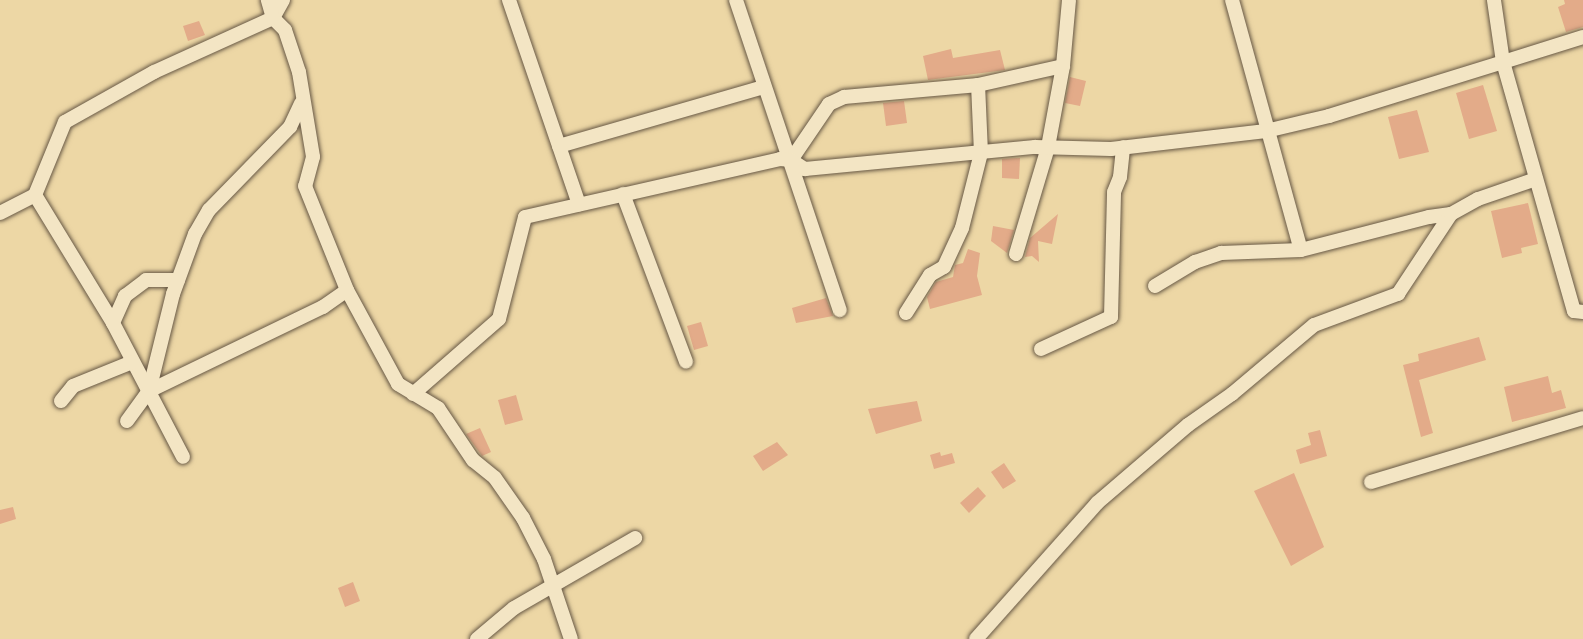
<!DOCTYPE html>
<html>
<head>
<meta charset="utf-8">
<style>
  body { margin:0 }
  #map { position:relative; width:1583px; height:639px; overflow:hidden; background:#edd7a5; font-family:"IM FELL DW Pica",serif }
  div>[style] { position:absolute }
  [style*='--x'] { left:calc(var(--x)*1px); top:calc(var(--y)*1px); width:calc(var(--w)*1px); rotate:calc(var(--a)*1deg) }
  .building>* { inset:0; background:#e3ab89 }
  .roads { filter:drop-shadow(0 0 2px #675845) drop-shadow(0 0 2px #675845) }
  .minor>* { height:14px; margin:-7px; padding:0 7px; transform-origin:7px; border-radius:7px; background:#f3e5c4 }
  span { translate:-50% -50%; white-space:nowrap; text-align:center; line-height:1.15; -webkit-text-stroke:4.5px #f3e5c4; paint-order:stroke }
</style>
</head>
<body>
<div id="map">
  <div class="building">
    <i style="clip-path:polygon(1564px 0,1583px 0,1583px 27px,1566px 32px,1558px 7px,1565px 4px)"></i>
    <i style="clip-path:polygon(199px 21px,205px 35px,188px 41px,183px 26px)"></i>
    <i style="clip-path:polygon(951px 49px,953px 58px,1000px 50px,1005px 70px,928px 80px,923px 56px)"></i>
    <i style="clip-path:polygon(1070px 77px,1086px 81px,1080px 106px,1065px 103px)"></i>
    <i style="clip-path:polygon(1483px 85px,1497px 131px,1469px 139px,1456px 93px)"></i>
    <i style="clip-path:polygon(904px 101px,907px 123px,886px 126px,883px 103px)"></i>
    <i style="clip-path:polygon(1417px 110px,1429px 152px,1399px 159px,1388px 117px)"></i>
    <i style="clip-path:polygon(1020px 158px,1019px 179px,1002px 178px,1002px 159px)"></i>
    <i style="clip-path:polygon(1528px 203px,1538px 244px,1521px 248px,1522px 253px,1502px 258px,1491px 211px)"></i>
    <i style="clip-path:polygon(1058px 214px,1052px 244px,1038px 241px,1039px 262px,1032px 256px,1025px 257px,1030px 238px)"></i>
    <i style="clip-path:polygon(993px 226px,1014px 230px,1007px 253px,991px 241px)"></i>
    <i style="clip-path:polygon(968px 249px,980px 253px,977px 276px,982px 295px,930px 309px,927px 297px,936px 282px,953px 277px,955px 265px,963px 263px)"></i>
    <i style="clip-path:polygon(826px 298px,833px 316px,796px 323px,792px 308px)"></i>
    <i style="clip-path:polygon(701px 322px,708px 346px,694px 350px,687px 326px)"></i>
    <i style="clip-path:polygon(1479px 337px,1486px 360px,1419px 380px,1433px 433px,1421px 437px,1403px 365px,1419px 361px,1418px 354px)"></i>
    <i style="clip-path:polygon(1548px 376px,1552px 393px,1561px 390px,1566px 408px,1512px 422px,1504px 387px)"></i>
    <i style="clip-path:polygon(516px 395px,523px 420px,505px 425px,498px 400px)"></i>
    <i style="clip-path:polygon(917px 401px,922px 421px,876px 434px,868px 409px)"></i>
    <i style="clip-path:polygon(480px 428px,491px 452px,482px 456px,466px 434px)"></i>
    <i style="clip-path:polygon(1320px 430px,1327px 456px,1300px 464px,1296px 450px,1311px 445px,1308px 433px)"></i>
    <i style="clip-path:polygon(777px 442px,788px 455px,763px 471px,753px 456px)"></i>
    <i style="clip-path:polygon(940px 452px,941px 456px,952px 453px,955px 463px,934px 469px,930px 455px)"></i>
    <i style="clip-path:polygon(1004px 463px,1016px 481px,1003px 489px,991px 472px)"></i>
    <i style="clip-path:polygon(1294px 473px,1324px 547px,1291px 566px,1254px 491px)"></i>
    <i style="clip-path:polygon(978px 487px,986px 496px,969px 513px,960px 503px)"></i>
    <i style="clip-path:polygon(13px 507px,16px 519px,0 524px,0 510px)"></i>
    <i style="clip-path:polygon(353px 582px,360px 601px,345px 607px,338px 588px)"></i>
  </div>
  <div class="roads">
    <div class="minor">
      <i style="--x:283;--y:0;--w:21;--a:119"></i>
      <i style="--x:273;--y:18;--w:17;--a:45"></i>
      <i style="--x:285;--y:30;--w:44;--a:71.6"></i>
      <i style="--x:299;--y:72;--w:86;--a:80.6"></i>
      <i style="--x:313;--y:157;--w:30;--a:105"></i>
      <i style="--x:305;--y:186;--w:112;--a:68"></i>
      <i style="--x:347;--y:290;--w:107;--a:61.5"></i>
      <i style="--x:398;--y:384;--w:47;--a:31"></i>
      <i style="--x:438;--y:408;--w:63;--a:56.1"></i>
      <i style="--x:473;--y:460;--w:28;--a:39"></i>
      <i style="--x:495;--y:478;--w:49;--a:55"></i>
      <i style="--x:523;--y:518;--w:46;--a:62.9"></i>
      <i style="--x:544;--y:559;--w:84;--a:71.4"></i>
      <i style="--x:509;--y:0;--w:216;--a:71.1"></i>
      <i style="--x:736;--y:0;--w:327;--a:71.5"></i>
      <i style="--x:1232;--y:0;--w:259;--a:74.6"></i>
      <i style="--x:1583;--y:37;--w:84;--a:162.6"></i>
      <i style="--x:1503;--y:62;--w:259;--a:74.1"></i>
      <i style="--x:1574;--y:311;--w:9;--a:6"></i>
      <i style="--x:559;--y:146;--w:213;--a:-16.1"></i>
      <i style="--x:791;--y:160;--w:68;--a:-55.8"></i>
      <i style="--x:829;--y:104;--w:17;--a:-25"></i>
      <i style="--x:844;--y:97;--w:135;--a:-5.1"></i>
      <i style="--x:978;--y:85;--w:87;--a:-12.6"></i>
      <i style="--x:623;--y:194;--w:179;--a:69.4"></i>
      <i style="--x:35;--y:195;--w:150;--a:58.6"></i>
      <i style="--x:113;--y:323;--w:151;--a:62.4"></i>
      <i style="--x:0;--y:213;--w:39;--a:-27"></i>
      <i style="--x:35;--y:195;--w:79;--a:-67.7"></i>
      <i style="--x:65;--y:122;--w:102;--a:-29.3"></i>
      <i style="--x:154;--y:72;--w:131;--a:-24.4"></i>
      <i style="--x:273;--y:18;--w:19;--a:-106"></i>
      <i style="--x:1016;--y:254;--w:112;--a:-73.3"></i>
      <i style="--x:1048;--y:147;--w:82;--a:-79.5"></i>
      <i style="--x:1063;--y:66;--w:66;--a:-84.8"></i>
      <i style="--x:1155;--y:286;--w:47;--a:-31"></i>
      <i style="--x:1195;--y:262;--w:28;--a:-19"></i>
      <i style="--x:1221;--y:253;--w:80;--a:-2.1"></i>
      <i style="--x:1301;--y:250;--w:132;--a:-14.5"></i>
      <i style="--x:1429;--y:217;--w:22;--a:-8"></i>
      <i style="--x:906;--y:313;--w:45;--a:-57.7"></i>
      <i style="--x:930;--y:275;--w:16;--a:-30"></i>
      <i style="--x:944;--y:267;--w:43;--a:-65.2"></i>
      <i style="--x:962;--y:228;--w:77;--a:-75.8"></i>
      <i style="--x:981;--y:153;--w:68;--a:-92.5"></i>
      <i style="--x:113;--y:323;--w:30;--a:-66"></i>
      <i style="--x:125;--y:296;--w:26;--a:-37"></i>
      <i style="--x:146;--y:280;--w:32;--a:0"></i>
      <i style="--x:1041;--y:349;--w:77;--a:-24.6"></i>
      <i style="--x:1111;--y:317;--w:125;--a:-88.6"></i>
      <i style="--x:1114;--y:192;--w:16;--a:-68"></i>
      <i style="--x:1120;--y:177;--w:30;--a:-84"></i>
      <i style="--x:149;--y:391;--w:193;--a:-25.8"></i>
      <i style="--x:323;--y:307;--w:29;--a:-35"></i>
      <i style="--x:413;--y:394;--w:114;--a:-41.1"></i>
      <i style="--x:499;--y:319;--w:105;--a:-75.7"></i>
      <i style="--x:525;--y:217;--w:262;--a:-12.8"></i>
      <i style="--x:780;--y:159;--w:11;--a:5"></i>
      <i style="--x:791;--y:160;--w:17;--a:33"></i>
      <i style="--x:805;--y:169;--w:231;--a:-5.5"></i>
      <i style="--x:1035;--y:147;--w:76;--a:1.5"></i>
      <i style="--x:1111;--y:149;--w:156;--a:-6.6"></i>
      <i style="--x:1266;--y:131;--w:65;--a:-13.4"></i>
      <i style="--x:1329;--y:116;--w:182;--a:-17.2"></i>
      <i style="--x:1503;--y:62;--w:63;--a:-98.3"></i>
      <i style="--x:61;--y:401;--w:19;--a:-51"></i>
      <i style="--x:73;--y:386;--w:64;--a:-22.1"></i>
      <i style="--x:127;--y:421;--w:37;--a:-54"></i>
      <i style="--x:149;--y:391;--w:100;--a:-76.1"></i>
      <i style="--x:173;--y:294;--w:64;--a:-69.9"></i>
      <i style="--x:195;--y:234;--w:28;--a:-60"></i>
      <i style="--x:209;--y:210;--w:116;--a:-45.7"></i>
      <i style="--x:290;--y:127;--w:26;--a:-65"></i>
      <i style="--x:1371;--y:482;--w:221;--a:-16.8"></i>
      <i style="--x:477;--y:639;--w:48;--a:-40"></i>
      <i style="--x:514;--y:608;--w:140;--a:-30"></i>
      <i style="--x:976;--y:639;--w:182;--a:-48.3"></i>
      <i style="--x:1097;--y:503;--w:120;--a:-40.6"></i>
      <i style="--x:1188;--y:425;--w:54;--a:-35.2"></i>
      <i style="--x:1232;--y:394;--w:107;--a:-40.1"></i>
      <i style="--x:1314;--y:325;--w:90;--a:-20.3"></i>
      <i style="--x:1398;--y:294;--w:96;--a:-56.5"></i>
      <i style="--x:1451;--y:214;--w:31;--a:-29"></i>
      <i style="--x:1478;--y:199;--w:61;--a:-19"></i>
    </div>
  </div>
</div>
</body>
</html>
